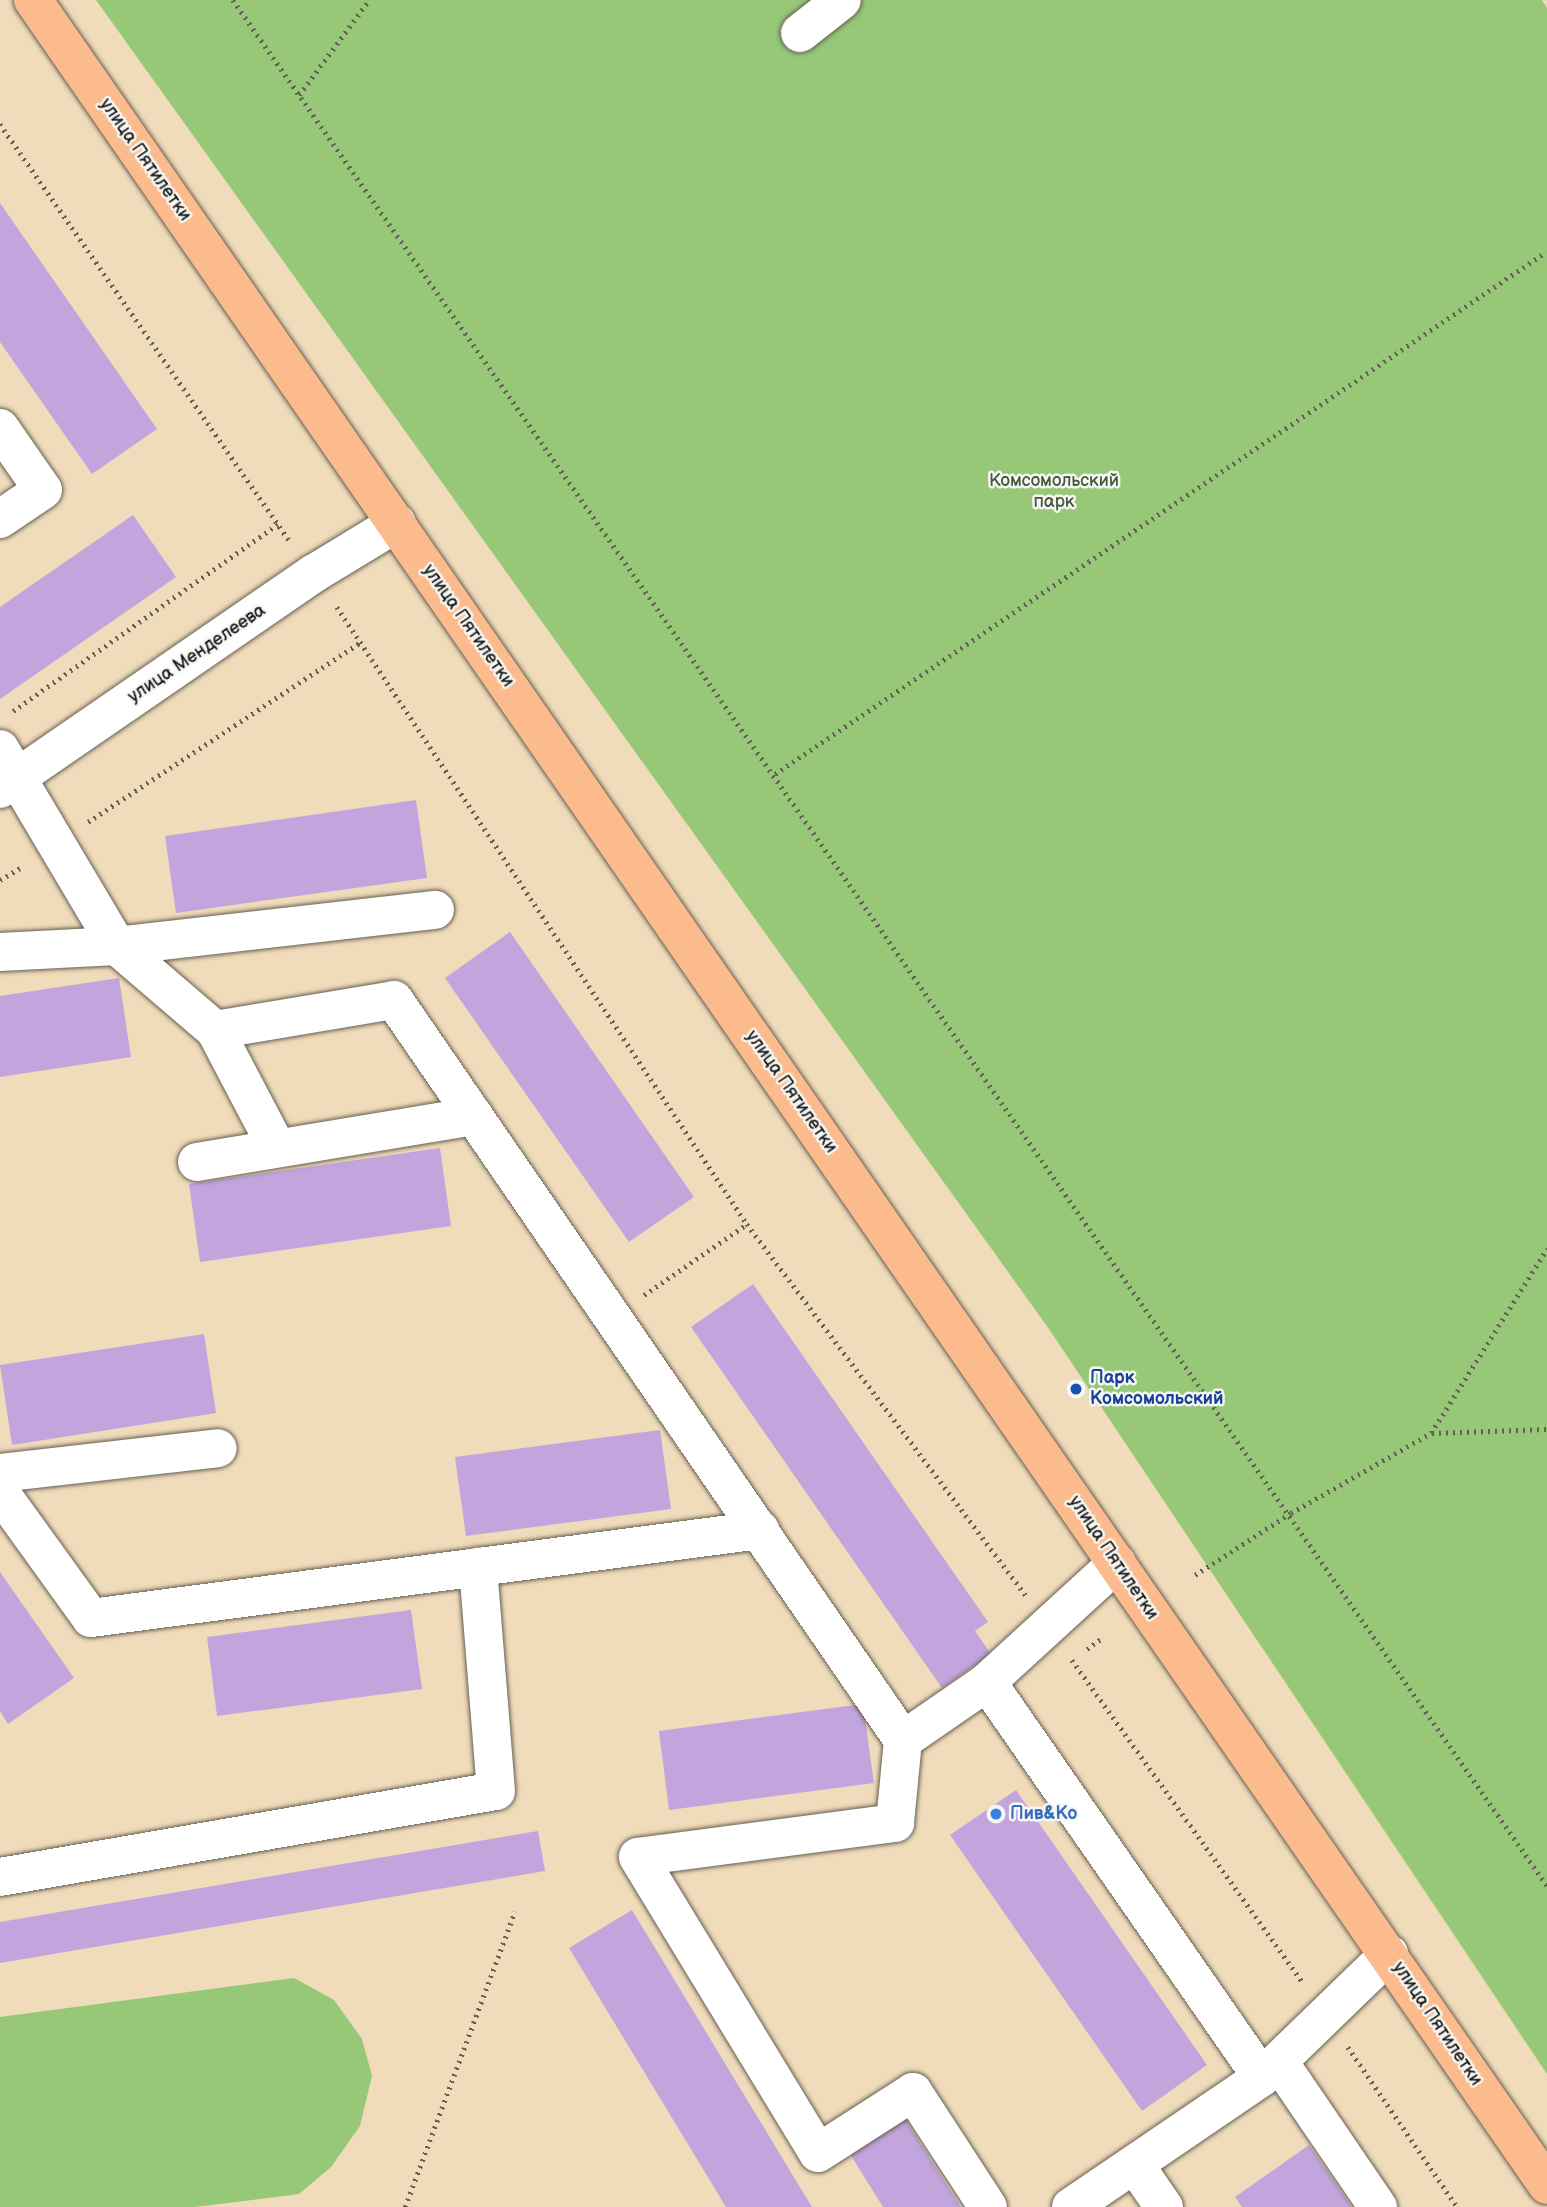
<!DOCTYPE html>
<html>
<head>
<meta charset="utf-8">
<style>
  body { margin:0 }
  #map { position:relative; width:1547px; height:2207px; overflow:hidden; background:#f0dcba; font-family:"Balsamiq Sans",sans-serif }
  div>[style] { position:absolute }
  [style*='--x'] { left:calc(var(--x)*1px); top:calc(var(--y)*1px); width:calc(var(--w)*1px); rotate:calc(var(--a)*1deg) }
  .green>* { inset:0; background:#96c878 }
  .building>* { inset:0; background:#c1a5dc }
  .path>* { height:4.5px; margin-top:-2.25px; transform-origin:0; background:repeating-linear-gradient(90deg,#665f53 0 2px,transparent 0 7px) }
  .roads { filter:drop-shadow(0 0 2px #665f53) drop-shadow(0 0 2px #665f53) }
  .minor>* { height:38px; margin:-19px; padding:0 19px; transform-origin:19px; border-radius:19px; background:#fff }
  .major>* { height:38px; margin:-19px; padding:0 19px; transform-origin:19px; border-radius:19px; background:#fbbb8d }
  .dots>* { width:19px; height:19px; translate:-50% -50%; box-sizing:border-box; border:4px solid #f6f6f2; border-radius:50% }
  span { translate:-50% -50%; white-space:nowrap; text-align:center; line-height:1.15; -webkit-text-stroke:5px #f6f6f2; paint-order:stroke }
  .street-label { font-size:18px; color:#1c1c1c }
  .park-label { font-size:18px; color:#47583c }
  .transit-label { font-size:18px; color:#164399; font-weight:700 }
  .left { translate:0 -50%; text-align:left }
  .shop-label { font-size:18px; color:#366cbe; font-weight:700 }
</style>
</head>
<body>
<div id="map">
  <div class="green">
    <i style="clip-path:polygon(96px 0,1542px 0,1547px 8px,1547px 2074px,1049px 1329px)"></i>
    <i style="clip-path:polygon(294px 1978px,334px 2000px,362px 2039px,372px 2076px,360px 2126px,331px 2167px,299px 2194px,195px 2207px,0 2207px,0 2017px)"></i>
  </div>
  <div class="building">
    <i style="clip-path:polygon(0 203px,157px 429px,92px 474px,0 342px)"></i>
    <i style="clip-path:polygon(133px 515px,176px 577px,0 699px,0 607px)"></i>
    <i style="clip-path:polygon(416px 800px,427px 878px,176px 913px,165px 836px)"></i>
    <i style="clip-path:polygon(510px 932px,694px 1197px,629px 1242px,445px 978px)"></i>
    <i style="clip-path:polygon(119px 978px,131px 1057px,0 1077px,0 996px)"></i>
    <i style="clip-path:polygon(440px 1148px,451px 1226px,200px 1262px,189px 1184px)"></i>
    <i style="clip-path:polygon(753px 1284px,988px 1622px,975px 1631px,991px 1654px,942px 1688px,691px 1327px)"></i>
    <i style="clip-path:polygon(204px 1334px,216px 1413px,12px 1445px,0 1365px)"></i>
    <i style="clip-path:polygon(660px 1430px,671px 1509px,466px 1536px,455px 1457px)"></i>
    <i style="clip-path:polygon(0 1572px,74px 1678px,8px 1724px,0 1711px)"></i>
    <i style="clip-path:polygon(411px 1610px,422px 1689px,217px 1716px,207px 1637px)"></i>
    <i style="clip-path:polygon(863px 1704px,874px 1783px,669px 1810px,659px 1731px)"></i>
    <i style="clip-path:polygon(1016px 1790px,1207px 2065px,1142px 2111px,950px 1835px)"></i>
    <i style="clip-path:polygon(538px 1831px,545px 1871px,0 1963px,0 1922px)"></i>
    <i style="clip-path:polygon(632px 1910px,812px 2207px,726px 2207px,569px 1948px)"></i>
    <i style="clip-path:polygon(905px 2119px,961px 2207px,883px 2207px,850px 2154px)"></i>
    <i style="clip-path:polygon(1309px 2145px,1352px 2207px,1242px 2207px,1235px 2197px)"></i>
  </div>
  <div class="path">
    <i style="--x:233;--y:0;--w:2299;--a:55.13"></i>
    <i style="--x:299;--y:95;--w:118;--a:-53.6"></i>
    <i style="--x:0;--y:124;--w:510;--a:55.22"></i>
    <i style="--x:337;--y:607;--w:741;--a:56.4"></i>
    <i style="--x:747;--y:1224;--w:464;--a:53.1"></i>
    <i style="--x:13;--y:711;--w:324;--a:-35.2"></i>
    <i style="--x:775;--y:774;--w:931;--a:-34.1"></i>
    <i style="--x:88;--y:822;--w:328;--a:-33.4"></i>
    <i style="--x:0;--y:880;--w:27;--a:-31"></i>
    <i style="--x:644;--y:1295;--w:125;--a:-34.6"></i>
    <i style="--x:1432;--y:1433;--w:115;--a:-2"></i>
    <i style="--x:1195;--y:1575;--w:114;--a:-32.9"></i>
    <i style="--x:1291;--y:1513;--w:161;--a:-29.7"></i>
    <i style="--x:1431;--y:1433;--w:218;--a:-57.8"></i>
    <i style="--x:1087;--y:1649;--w:19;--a:-36"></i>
    <i style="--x:1072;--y:1660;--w:397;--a:54.4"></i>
    <i style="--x:1348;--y:2047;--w:194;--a:55.7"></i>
    <i style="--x:405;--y:2207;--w:315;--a:-69.6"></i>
  </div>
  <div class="roads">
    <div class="minor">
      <i style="--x:800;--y:33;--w:53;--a:-38.2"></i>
      <i style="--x:0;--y:428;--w:75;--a:55.3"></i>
      <i style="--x:43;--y:490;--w:52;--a:146"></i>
      <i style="--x:0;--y:749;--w:229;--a:59.3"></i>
      <i style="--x:117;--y:946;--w:129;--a:40.6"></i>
      <i style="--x:215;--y:1030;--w:181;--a:-9.5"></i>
      <i style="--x:394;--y:1000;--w:898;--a:55.48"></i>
      <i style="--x:903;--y:1740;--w:83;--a:95.5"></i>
      <i style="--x:895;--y:1823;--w:259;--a:172.5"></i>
      <i style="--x:638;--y:1857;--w:346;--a:58.7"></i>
      <i style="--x:818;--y:2153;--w:113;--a:-32.7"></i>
      <i style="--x:913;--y:2092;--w:137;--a:56.9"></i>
      <i style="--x:0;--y:789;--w:380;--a:-34.5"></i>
      <i style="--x:313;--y:574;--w:98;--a:-31.3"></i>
      <i style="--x:0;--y:952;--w:117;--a:-2.9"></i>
      <i style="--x:117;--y:946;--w:320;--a:-6.5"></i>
      <i style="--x:215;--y:1030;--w:133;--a:62.3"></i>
      <i style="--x:197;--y:1162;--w:281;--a:-9.4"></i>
      <i style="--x:0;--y:1473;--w:219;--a:-6.5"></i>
      <i style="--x:0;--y:1492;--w:155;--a:54.2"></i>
      <i style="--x:91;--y:1618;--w:675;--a:-7.49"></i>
      <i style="--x:987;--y:1682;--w:481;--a:55.2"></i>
      <i style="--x:903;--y:1740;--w:102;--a:-34.6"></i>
      <i style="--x:987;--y:1682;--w:176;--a:-42.5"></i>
      <i style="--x:0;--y:1877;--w:503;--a:-9.84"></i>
      <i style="--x:496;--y:1791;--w:225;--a:-94.6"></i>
      <i style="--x:1279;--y:2062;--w:176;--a:55.7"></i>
      <i style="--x:1135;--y:2165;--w:51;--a:55.4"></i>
      <i style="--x:1071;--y:2207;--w:231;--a:-34.2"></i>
      <i style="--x:1262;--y:2077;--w:177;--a:-44.1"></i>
    </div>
    <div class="major">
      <i style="--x:33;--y:0;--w:2658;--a:55.28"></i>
    </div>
  </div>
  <div class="dots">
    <i style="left:1076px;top:1389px;background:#1a4fb4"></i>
    <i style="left:996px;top:1814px;background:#3f7fe0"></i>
  </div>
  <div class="street-label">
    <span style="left:145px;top:160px;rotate:55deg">улица Пятилетки</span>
    <span style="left:468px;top:626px;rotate:55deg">улица Пятилетки</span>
    <span style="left:197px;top:654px;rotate:-34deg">улица Менделеева</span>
    <span style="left:791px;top:1092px;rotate:55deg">улица Пятилетки</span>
    <span style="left:1113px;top:1558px;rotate:56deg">улица Пятилетки</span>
    <span style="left:1437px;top:2024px;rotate:56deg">улица Пятилетки</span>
  </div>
  <div class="park-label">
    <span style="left:1054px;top:492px">Комсомольский<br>парк</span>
  </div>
  <div class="transit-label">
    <span class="left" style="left:1090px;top:1389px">Парк<br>Комсомольский</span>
  </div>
  <div class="shop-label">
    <span class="left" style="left:1010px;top:1814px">Пив&amp;Ко</span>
  </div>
</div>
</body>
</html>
